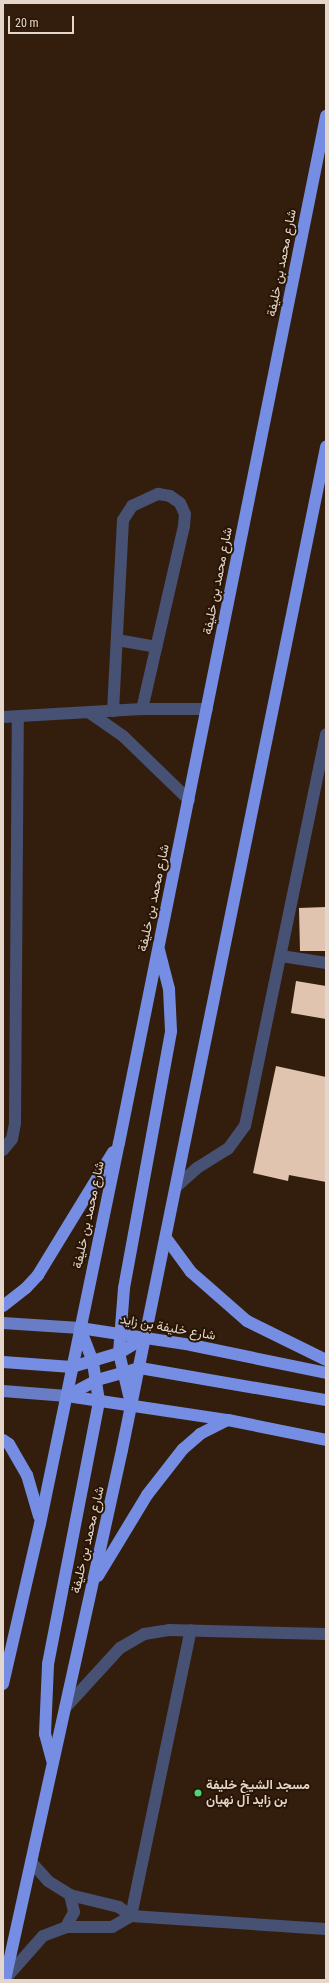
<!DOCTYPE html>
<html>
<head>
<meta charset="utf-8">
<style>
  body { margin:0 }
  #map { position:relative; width:329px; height:1983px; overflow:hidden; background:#331e0d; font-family:"Roboto Condensed",Vazirmatn,sans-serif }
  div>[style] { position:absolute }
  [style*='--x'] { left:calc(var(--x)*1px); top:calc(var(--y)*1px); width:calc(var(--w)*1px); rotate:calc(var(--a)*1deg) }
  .building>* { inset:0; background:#e1c4af }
  .minor>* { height:12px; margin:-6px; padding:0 6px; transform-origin:6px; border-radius:6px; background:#465174 }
  .major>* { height:12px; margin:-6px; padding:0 6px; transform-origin:6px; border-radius:6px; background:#687dc5 }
  .highway>* { height:12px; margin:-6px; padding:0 6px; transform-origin:6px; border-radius:6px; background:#758ee4 }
  .dots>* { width:11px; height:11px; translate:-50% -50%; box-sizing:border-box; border:2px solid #291504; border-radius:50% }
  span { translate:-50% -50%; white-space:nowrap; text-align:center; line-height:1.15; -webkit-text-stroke:4px #291504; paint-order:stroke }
  .street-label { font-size:13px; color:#e4d6cb }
  .poi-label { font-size:13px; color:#e4d6cb; font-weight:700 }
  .left { translate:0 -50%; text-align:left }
  .frame { position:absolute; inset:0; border:4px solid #e4d6cb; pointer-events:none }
  .scale { position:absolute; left:8px; top:16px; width:66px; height:18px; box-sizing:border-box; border:2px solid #e4d6cb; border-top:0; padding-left:5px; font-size:12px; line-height:14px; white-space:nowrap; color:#e4d6cb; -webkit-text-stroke:3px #291504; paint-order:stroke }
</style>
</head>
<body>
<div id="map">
  <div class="building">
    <i style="clip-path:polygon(326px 907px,326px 951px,300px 951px,299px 908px)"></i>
    <i style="clip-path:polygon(296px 981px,326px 986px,326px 1019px,291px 1013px)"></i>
    <i style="clip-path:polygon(276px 1066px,326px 1077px,326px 1182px,289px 1175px,288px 1181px,253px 1173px)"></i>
  </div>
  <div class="minor">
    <i style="--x:117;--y:640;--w:40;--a:10"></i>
    <i style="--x:113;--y:711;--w:191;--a:-87"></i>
    <i style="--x:123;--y:520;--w:17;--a:-57"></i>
    <i style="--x:132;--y:506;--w:29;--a:-25"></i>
    <i style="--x:158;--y:494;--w:12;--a:9"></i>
    <i style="--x:170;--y:496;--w:12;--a:35"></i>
    <i style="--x:180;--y:503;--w:12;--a:66"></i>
    <i style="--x:185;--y:514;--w:12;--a:95"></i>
    <i style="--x:184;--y:526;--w:188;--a:102.9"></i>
    <i style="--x:90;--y:713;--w:40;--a:34.9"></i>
    <i style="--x:123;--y:736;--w:92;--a:44.1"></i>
    <i style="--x:3;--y:717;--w:139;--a:-3.3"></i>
    <i style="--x:142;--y:709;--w:65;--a:0"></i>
    <i style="--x:281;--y:956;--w:46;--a:8.8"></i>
    <i style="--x:3;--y:1150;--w:14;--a:-51"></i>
    <i style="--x:12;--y:1139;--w:16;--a:-79"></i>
    <i style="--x:15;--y:1123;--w:405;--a:-89.6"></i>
    <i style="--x:177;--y:1186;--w:27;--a:-42"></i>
    <i style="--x:197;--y:1168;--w:36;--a:-32"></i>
    <i style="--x:228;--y:1149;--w:29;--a:-54"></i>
    <i style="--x:245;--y:1126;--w:400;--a:-78.3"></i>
    <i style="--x:65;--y:1708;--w:81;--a:-47.5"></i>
    <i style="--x:120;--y:1648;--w:28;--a:-30"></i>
    <i style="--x:144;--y:1634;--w:25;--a:-9"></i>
    <i style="--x:169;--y:1630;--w:157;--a:1.5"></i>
    <i style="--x:31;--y:1862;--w:25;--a:48"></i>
    <i style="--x:48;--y:1881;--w:26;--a:32"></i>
    <i style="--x:70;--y:1895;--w:50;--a:13.8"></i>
    <i style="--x:119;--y:1907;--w:15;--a:37"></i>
    <i style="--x:131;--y:1916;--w:195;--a:3.8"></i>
    <i style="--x:66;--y:1927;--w:17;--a:-62"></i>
    <i style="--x:74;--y:1912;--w:17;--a:-103"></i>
    <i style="--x:5;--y:1979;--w:57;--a:-48.5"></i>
    <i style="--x:43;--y:1936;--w:25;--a:-21"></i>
    <i style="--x:66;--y:1927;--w:46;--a:0"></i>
    <i style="--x:112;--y:1927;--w:22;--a:-30"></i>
    <i style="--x:131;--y:1916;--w:292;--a:-78.2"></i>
  </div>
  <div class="major">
    <i style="--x:3;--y:1323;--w:77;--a:3.7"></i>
    <i style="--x:3;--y:1391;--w:64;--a:4.5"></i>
  </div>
  <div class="highway">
    <i style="--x:166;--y:1238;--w:42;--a:53.7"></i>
    <i style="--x:191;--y:1272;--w:74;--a:41.2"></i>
    <i style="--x:247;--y:1321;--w:88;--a:26.3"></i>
    <i style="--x:3;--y:1306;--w:29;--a:-38"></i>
    <i style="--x:26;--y:1288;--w:18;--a:-47"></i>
    <i style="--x:38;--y:1275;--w:144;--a:-58.6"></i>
    <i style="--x:80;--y:1328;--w:112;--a:8.7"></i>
    <i style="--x:191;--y:1345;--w:138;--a:11.7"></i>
    <i style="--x:3;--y:1362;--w:69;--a:4.1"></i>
    <i style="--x:72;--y:1367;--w:49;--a:-16.6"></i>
    <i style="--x:119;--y:1353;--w:31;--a:-31"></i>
    <i style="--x:67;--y:1396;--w:34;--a:-28"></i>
    <i style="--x:97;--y:1380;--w:45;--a:-15.6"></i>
    <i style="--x:140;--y:1368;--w:189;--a:9.8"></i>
    <i style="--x:67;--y:1396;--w:163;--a:8.5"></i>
    <i style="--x:228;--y:1420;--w:100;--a:11.5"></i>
    <i style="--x:131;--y:1404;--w:52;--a:-103.2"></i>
    <i style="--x:119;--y:1353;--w:65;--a:-85.6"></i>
    <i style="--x:124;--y:1288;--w:261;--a:-79.6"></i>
    <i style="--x:171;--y:1031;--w:42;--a:-92.7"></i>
    <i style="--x:169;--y:989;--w:40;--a:-104.4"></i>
    <i style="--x:3;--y:1440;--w:7;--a:34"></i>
    <i style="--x:9;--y:1444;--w:36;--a:60"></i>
    <i style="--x:27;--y:1475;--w:43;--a:73.7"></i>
    <i style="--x:98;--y:1576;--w:95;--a:-58.8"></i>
    <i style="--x:147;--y:1495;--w:58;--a:-52"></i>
    <i style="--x:183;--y:1449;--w:23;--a:-41"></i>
    <i style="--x:200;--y:1434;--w:31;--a:-27"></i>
    <i style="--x:3;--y:1684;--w:164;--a:-77"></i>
    <i style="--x:40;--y:1524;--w:389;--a:-78.3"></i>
    <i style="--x:119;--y:1143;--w:1048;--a:-78.6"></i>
    <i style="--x:52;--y:1760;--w:27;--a:-105"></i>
    <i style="--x:45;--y:1734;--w:70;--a:-87.5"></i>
    <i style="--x:48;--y:1664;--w:268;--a:-79"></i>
    <i style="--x:99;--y:1401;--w:39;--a:-99"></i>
    <i style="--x:93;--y:1362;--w:36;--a:-111"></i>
    <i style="--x:5;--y:1980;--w:543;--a:-77.55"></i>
    <i style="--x:122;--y:1450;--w:1024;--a:-78.5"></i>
  </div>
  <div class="dots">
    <i style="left:198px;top:1793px;background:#4bd677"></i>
  </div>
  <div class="street-label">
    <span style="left:282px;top:263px;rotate:-79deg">شارع محمد بن خليفة</span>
    <span style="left:218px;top:581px;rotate:-79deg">شارع محمد بن خليفة</span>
    <span style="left:154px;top:898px;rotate:-78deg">شارع محمد بن خليفة</span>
    <span style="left:89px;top:1215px;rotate:-78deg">شارع محمد بن خليفة</span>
    <span style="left:168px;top:1328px;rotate:10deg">شارع خليفة بن زايد</span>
    <span style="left:88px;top:1540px;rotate:-77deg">شارع محمد بن خليفة</span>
  </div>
  <div class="poi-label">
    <span class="left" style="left:206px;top:1793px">مسجد الشيخ خليفة<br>بن زايد آل نهيان</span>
  </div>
  <div class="frame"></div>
  <div class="scale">20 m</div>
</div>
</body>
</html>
